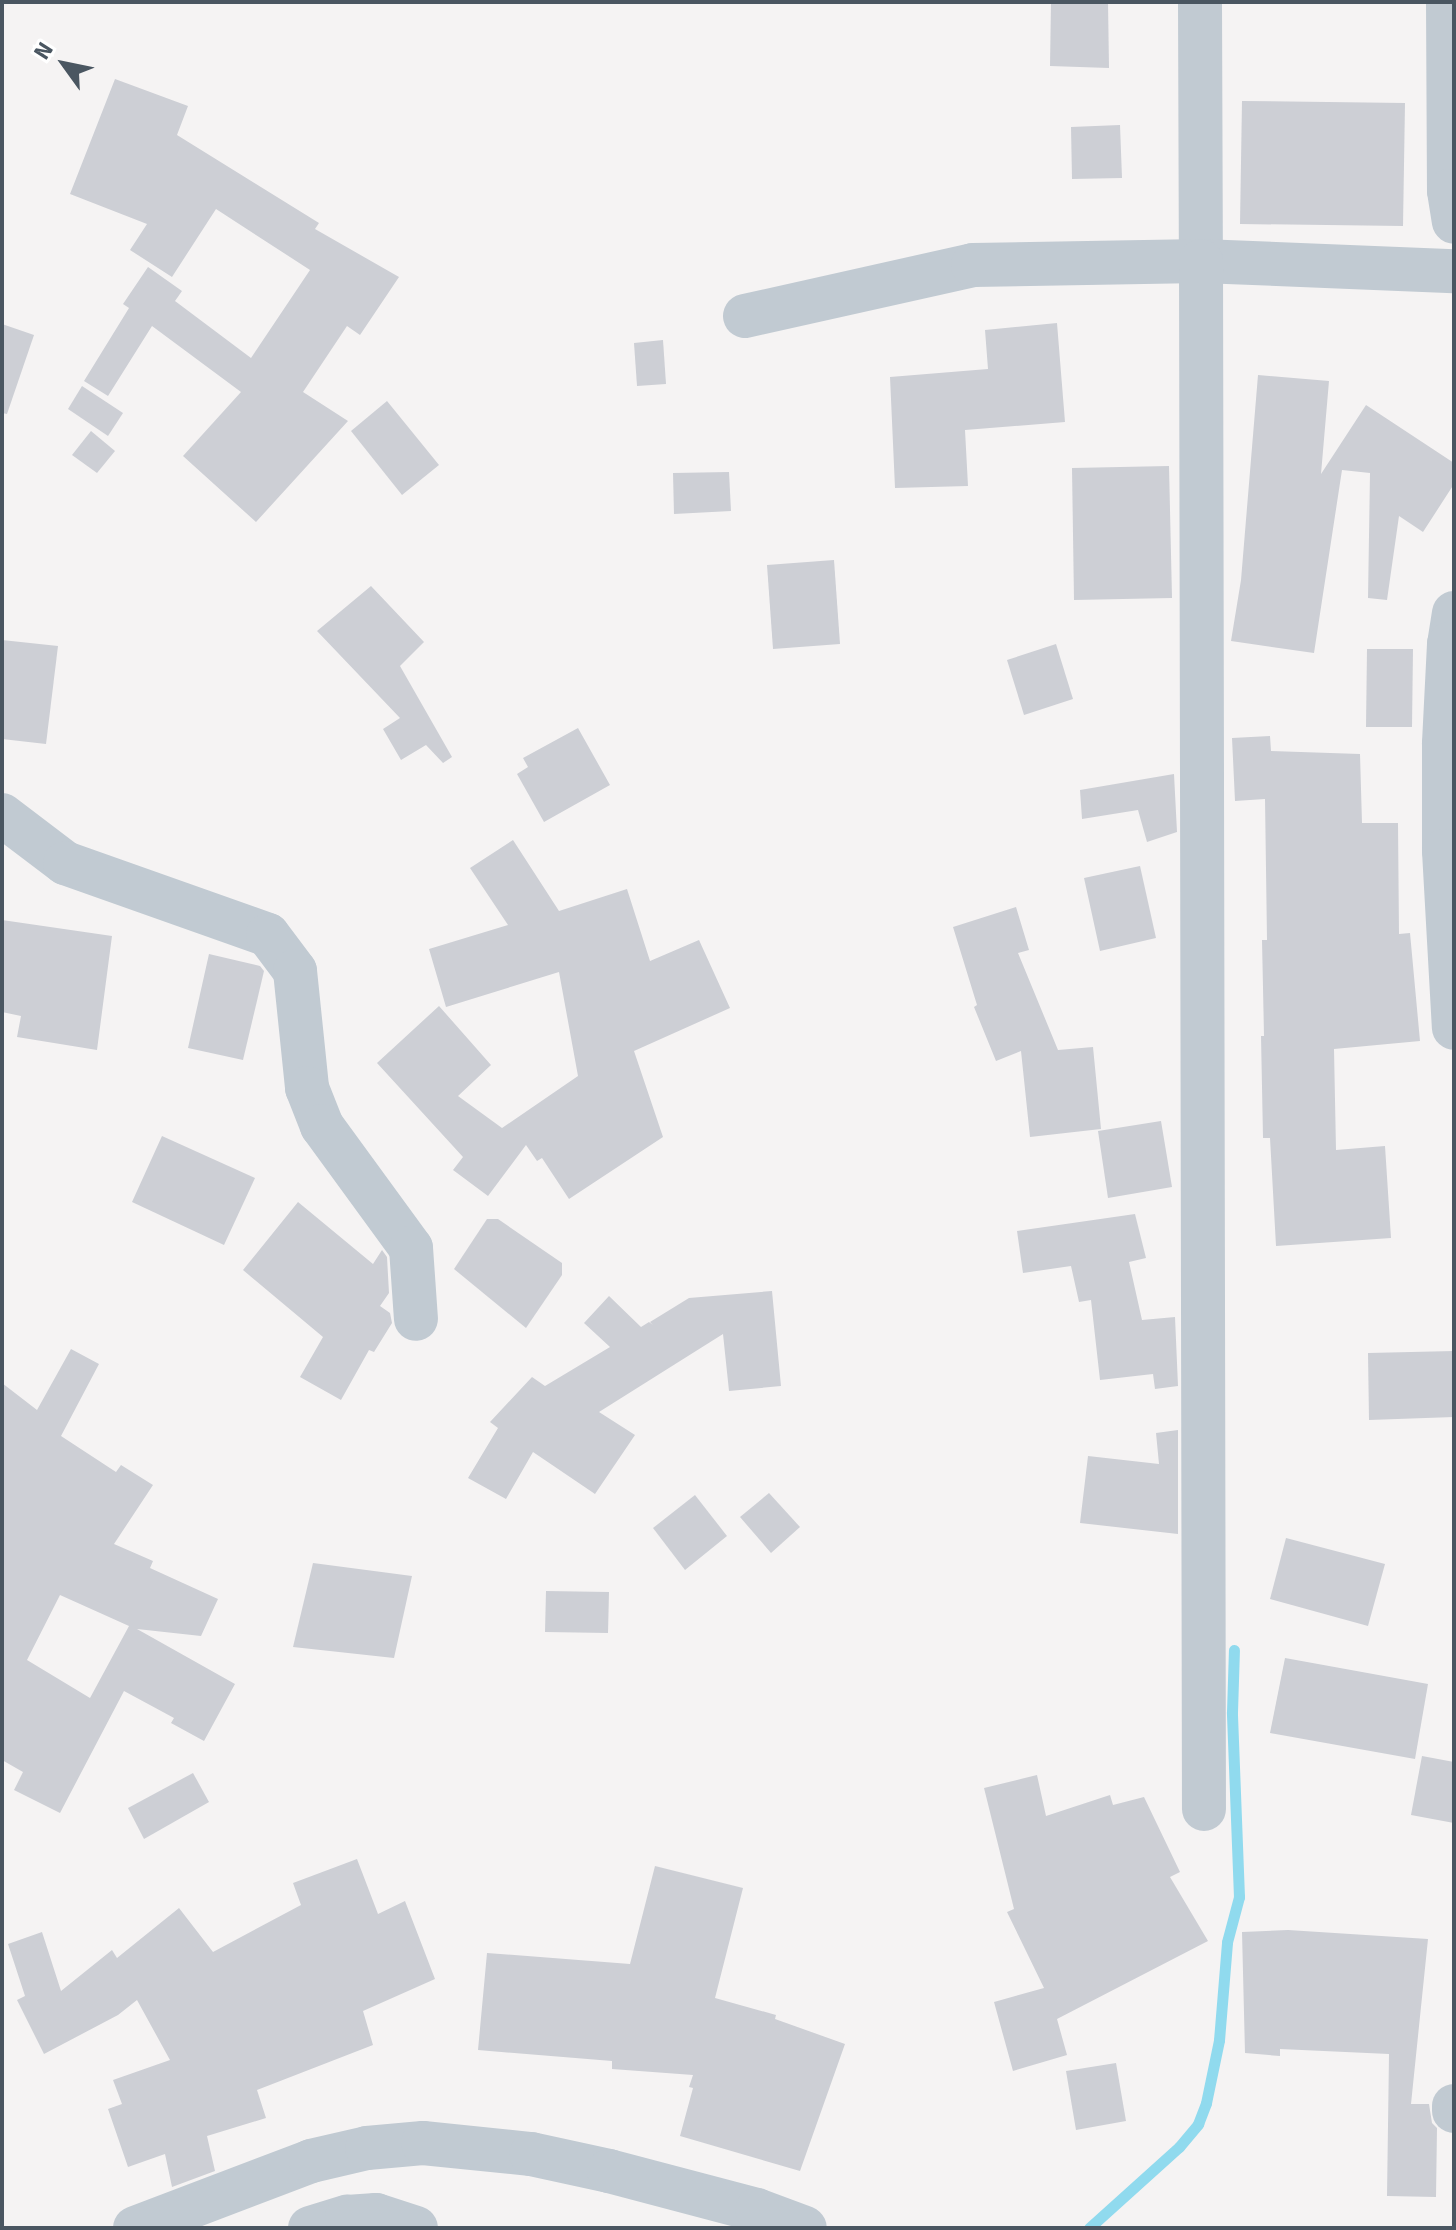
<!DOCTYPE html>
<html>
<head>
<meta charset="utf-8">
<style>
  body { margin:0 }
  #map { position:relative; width:1456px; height:2230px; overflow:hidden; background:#f5f3f3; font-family:Signika,sans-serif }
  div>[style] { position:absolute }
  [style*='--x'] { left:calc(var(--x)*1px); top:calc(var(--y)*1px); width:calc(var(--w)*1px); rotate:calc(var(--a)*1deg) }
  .stream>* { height:11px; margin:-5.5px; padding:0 5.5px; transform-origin:5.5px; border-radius:5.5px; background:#90daee }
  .building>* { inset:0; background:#cdcfd5 }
  .minor>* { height:44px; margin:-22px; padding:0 22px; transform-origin:22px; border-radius:22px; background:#c1cad2 }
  span { translate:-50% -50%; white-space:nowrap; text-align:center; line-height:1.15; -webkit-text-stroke:6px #fff; paint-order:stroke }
  .frame { position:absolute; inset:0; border:4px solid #4a5661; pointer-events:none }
  .north { position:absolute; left:24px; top:24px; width:80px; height:80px; -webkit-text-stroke:6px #fff; paint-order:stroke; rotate:303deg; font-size:22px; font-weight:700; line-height:32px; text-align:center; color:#4a5661 }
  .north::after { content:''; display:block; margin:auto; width:28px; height:36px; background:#4a5661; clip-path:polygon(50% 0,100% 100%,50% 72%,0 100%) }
</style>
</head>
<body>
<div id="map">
  <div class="stream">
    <i style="--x:1089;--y:2228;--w:121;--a:-42"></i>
    <i style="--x:1179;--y:2147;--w:30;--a:-50"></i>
    <i style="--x:1198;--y:2124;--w:22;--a:-69"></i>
    <i style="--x:1206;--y:2103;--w:64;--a:-78.3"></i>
    <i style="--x:1219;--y:2040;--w:98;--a:-85.3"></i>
    <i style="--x:1227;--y:1942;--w:47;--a:-75.1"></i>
    <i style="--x:1239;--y:1897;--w:185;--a:-92.2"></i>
    <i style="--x:1232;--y:1712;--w:62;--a:-88.2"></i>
  </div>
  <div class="building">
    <i style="clip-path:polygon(1051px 2px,1108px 2px,1109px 68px,1050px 66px)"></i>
    <i style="clip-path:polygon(115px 79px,188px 106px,177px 135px,319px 223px,315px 229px,399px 277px,360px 335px,347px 326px,303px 392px,348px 421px,256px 522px,183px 456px,241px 392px,152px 326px,108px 396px,84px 381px,129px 308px,123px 304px,148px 267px,182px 291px,175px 301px,251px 358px,310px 270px,216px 209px,172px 277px,130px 250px,147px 224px,70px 194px)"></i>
    <i style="clip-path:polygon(1242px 101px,1405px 103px,1403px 226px,1240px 224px)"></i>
    <i style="clip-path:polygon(1120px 125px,1122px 178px,1072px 179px,1071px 127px)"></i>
    <i style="clip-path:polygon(1057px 323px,1065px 422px,965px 430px,968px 486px,895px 488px,890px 377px,988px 369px,985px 330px)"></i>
    <i style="clip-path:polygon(2px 324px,34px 335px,7px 414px,2px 413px)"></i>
    <i style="clip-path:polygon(663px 340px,666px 384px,637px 386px,634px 343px)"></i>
    <i style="clip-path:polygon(1258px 375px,1329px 381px,1321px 474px,1366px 405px,1454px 463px,1454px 484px,1423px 532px,1399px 516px,1387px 600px,1368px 598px,1370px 473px,1342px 470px,1314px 653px,1231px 641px,1241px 580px)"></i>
    <i style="clip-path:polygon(82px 386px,123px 413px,108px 436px,68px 409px)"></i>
    <i style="clip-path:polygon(387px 401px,439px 465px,402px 495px,351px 431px)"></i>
    <i style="clip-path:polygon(91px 431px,115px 451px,97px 473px,72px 455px)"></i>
    <i style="clip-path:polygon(1169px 466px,1172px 598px,1074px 600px,1072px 468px)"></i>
    <i style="clip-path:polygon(729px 472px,731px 511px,674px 514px,673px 473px)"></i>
    <i style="clip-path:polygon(834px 560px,840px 644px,773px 649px,767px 565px)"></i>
    <i style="clip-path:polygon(371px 586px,424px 642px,400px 666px,452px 757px,443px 763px,426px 745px,401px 760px,383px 729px,400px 718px,317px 631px)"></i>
    <i style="clip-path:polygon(2px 640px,58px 646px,46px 744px,2px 739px)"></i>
    <i style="clip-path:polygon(1056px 644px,1073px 699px,1024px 715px,1007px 660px)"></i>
    <i style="clip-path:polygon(1367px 649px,1413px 649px,1412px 727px,1366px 727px)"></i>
    <i style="clip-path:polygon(578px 728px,610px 785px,544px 822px,517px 774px,528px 767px,523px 758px)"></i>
    <i style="clip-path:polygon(1270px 736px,1271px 751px,1360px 754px,1362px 823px,1398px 823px,1399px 934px,1410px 933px,1420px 1041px,1334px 1049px,1336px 1150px,1385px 1146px,1391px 1238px,1276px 1246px,1270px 1138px,1263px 1138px,1261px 1036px,1264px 1036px,1262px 940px,1267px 940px,1265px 799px,1235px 801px,1232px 738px)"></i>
    <i style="clip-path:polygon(1174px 774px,1177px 832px,1147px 842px,1138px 810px,1082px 819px,1080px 790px)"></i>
    <i style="clip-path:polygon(513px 840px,559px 911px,627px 889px,650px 961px,699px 940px,730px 1008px,634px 1051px,663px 1137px,569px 1199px,542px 1158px,537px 1161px,526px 1145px,488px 1196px,453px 1170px,463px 1157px,377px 1063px,439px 1006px,491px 1065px,458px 1096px,502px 1128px,578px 1076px,559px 972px,446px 1007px,429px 949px,508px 925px,470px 868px)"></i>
    <i style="clip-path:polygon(1140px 866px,1156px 938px,1100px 951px,1084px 878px)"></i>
    <i style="clip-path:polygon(1016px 907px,1029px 950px,1018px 953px,1058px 1050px,1093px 1047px,1101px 1129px,1030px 1137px,1021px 1051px,996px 1061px,974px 1007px,977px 1005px,953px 927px)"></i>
    <i style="clip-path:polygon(2px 920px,112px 936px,97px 1050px,17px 1037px,21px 1016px,2px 1012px)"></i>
    <i style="clip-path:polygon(209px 954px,260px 966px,264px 971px,243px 1060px,188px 1048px)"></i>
    <i style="clip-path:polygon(1161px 1121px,1172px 1187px,1108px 1198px,1098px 1131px)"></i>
    <i style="clip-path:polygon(162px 1136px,255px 1178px,224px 1245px,132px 1202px)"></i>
    <i style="clip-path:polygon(298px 1202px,373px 1264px,382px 1250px,387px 1257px,389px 1293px,380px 1306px,390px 1313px,392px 1323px,374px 1352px,369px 1350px,341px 1400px,300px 1377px,323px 1337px,243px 1270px)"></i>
    <i style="clip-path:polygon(1135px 1214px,1146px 1258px,1129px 1262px,1142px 1320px,1175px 1317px,1178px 1386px,1155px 1389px,1153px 1374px,1100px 1380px,1091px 1300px,1079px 1302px,1071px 1266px,1023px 1273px,1017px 1231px)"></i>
    <i style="clip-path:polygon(487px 1219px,498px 1219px,562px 1263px,562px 1275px,526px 1328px,454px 1269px)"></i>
    <i style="clip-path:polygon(772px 1291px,781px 1386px,729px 1391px,723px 1334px,599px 1412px,635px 1435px,595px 1494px,533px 1452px,506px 1499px,468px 1478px,498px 1428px,490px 1422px,532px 1377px,545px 1386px,610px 1347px,584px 1323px,609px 1296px,641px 1327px,649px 1322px,653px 1325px,650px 1322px,689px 1298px)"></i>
    <i style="clip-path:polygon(evenodd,71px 1349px,99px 1364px,61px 1436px,116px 1472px,121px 1465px,153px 1485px,114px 1544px,153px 1561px,150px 1568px,218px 1599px,201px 1636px,137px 1629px,235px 1684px,204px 1741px,171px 1723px,174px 1718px,124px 1691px,60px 1813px,14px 1790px,23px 1772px,2px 1760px,2px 1383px,37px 1410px,71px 1349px,60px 1595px,129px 1626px,90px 1698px,27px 1660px,60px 1595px)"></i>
    <i style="clip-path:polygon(1454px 1351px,1454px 1417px,1369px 1420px,1368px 1353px)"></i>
    <i style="clip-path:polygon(1178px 1430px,1178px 1534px,1080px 1523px,1088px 1456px,1159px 1464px,1156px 1433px)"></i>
    <i style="clip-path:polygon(769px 1493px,800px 1527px,771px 1553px,740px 1517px)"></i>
    <i style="clip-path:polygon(695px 1495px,727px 1536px,685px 1570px,653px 1528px)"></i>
    <i style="clip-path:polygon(1286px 1538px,1385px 1564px,1368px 1626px,1270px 1599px)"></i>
    <i style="clip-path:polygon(313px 1563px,412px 1576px,394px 1658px,293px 1647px)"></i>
    <i style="clip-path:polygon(546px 1591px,609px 1592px,608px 1633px,545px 1632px)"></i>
    <i style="clip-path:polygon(1285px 1658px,1428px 1684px,1415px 1759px,1270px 1733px)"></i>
    <i style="clip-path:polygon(1422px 1756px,1454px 1762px,1454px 1823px,1411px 1815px)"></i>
    <i style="clip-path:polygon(193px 1773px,209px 1802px,144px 1839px,128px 1808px)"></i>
    <i style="clip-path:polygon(1037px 1775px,1046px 1816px,1110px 1795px,1113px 1805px,1144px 1797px,1180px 1872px,1170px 1877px,1208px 1941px,1057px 2019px,1067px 2055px,1013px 2071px,994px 2002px,1044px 1988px,1007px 1912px,1014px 1909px,984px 1788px)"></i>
    <i style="clip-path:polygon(357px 1859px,378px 1914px,405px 1901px,435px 1979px,363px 2011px,373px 2045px,257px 2090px,266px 2118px,207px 2136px,215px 2171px,172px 2187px,165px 2154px,128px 2167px,108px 2109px,122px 2104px,113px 2080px,170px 2060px,137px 2000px,118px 2015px,44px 2054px,17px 2000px,25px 1996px,8px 1944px,42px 1932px,61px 1991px,112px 1950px,117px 1958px,179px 1908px,213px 1952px,301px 1905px,293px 1883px)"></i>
    <i style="clip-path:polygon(655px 1866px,743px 1888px,715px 1998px,776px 2015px,775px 2019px,845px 2044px,800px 2171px,680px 2136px,693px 2088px,689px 2087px,693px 2075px,612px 2069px,612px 2061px,478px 2050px,487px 1953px,630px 1964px)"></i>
    <i style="clip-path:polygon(1288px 1930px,1428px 1939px,1411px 2104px,1429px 2104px,1432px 2123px,1437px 2128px,1436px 2197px,1387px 2196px,1389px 2054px,1280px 2049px,1280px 2056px,1245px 2053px,1242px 1932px)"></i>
    <i style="clip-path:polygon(1116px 2063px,1126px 2121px,1076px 2130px,1066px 2071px)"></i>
  </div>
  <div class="minor">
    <i style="--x:1200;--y:2;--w:259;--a:89.8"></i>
    <i style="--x:1201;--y:261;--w:253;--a:2.3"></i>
    <i style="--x:1448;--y:2;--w:189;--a:89.7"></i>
    <i style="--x:1449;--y:191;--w:31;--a:81"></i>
    <i style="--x:745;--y:316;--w:234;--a:-12.6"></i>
    <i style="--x:973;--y:265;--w:228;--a:-1"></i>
    <i style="--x:1201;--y:261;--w:1548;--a:89.89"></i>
    <i style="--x:1454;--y:613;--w:31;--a:99"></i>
    <i style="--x:1449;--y:644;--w:100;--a:92.9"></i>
    <i style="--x:1444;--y:744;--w:107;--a:90"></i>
    <i style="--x:1444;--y:851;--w:177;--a:86.8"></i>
    <i style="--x:2;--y:815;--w:79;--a:37.3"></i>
    <i style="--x:65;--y:863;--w:215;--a:19.5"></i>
    <i style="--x:268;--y:935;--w:45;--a:53.1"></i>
    <i style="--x:295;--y:971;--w:118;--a:84.1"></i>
    <i style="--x:307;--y:1088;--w:41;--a:68.5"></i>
    <i style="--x:322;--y:1126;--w:151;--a:53.9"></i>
    <i style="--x:411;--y:1248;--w:71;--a:86"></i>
    <i style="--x:1454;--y:2106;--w:5;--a:90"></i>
    <i style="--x:135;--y:2228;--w:188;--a:-20.8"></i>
    <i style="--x:311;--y:2161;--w:57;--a:-13.1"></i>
    <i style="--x:367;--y:2148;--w:56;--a:-5.1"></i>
    <i style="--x:423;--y:2143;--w:109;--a:5.8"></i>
    <i style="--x:531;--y:2154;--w:80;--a:12.3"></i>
    <i style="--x:609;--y:2171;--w:153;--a:14.8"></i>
    <i style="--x:757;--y:2210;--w:51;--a:20.6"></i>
    <i style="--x:310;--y:2228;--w:39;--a:-17"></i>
    <i style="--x:347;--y:2217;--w:29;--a:-4"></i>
    <i style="--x:376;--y:2215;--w:42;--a:18"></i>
  </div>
  <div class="frame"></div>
  <div class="north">N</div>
</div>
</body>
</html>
